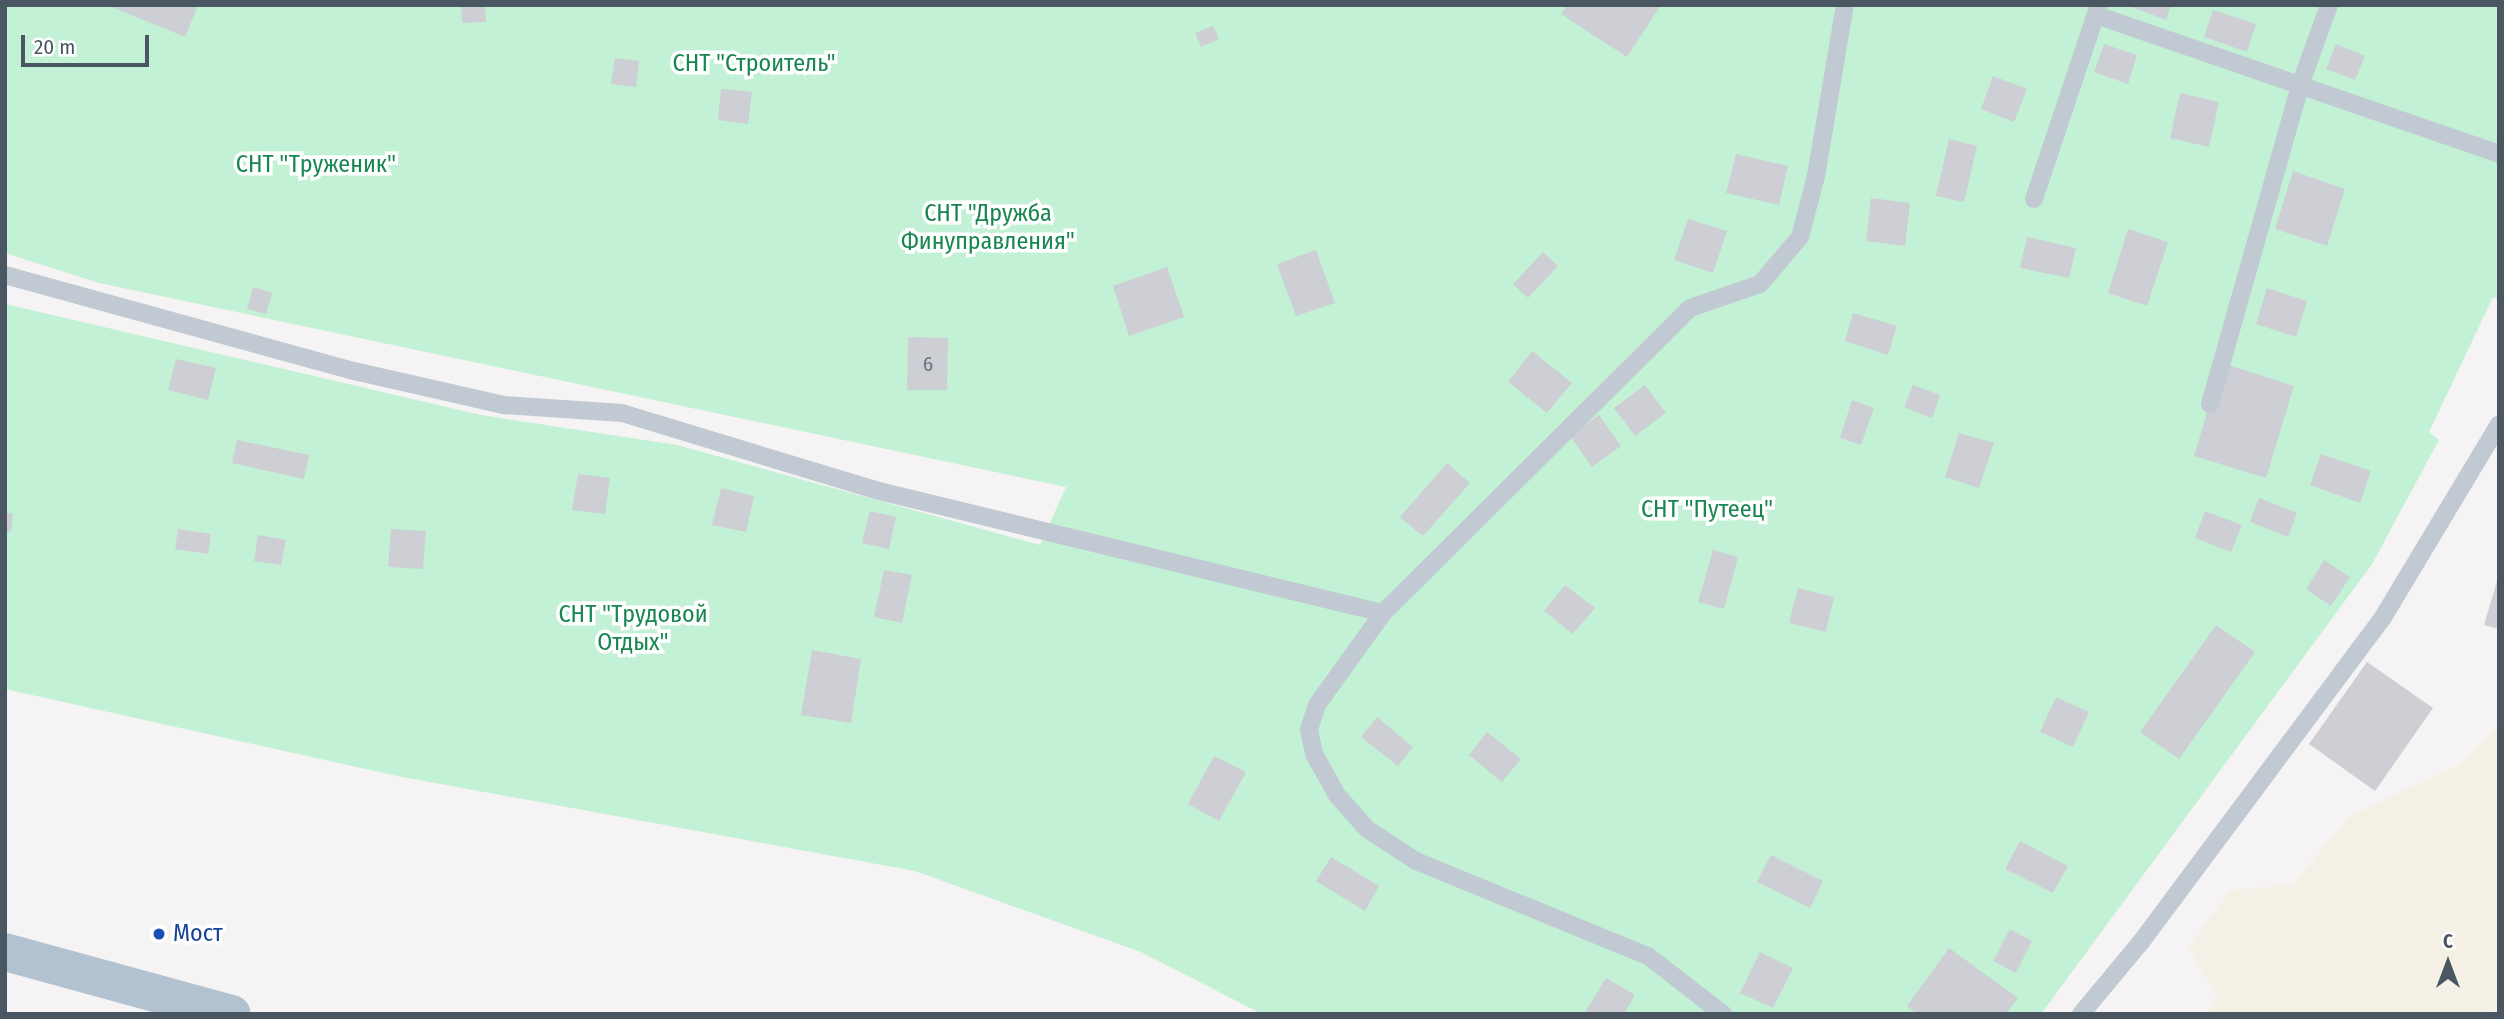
<!DOCTYPE html>
<html>
<head>
<meta charset="utf-8">
<style>
  body { margin:0 }
  #map { position:relative; width:2504px; height:1019px; overflow:hidden; background:#f5f3f3; font-family:"Fira Sans Condensed",sans-serif }
  div>[style] { position:absolute }
  [style*='--x'] { left:calc(var(--x)*1px); top:calc(var(--y)*1px); width:calc(var(--w)*1px); rotate:calc(var(--a)*1deg) }
  .green>* { inset:0; background:#c3f1d5 }
  .sand>* { inset:0; background:#f5f0e5 }
  .building>* { inset:0; background:#cdcfd5 }
  .lane>* { height:18px; margin:-9px; padding:0 9px; transform-origin:9px; border-radius:9px; background:#c1cad2 }
  .primary>* { height:38px; margin:-19px; padding:0 19px; transform-origin:19px; border-radius:19px; background:#b3c2d1 }
  .dots>* { width:19px; height:19px; translate:-50% -50%; box-sizing:border-box; border:4px solid #fff; border-radius:50% }
  span { translate:-50% -50%; white-space:nowrap; text-align:center; line-height:1.15; -webkit-text-stroke:7px #fff; paint-order:stroke }
  .number-label { font-size:21px; color:#6b747e }
  .number-label span { -webkit-text-stroke-width:0 }
  .park-label { font-size:24px; color:#17864f }
  .transit-label { font-size:24px; color:#164399 }
  .left { translate:0 -50%; text-align:left }
  .frame { position:absolute; inset:0; border:7px solid #4a5661; pointer-events:none }
  .north { position:absolute; left:2413px; top:928px; width:70px; height:70px; -webkit-text-stroke:5px #fff; paint-order:stroke; rotate:0deg; font-size:19px; font-weight:700; line-height:28px; text-align:center; color:#4a5661 }
  .north::after { content:''; display:block; margin:auto; width:24px; height:32px; background:#4a5661; clip-path:polygon(50% 0,100% 100%,50% 72%,0 100%) }
  .scale { position:absolute; left:21px; top:35px; width:128px; height:32px; box-sizing:border-box; border:4px solid #4a5661; border-top:0; padding-left:9px; font-size:21px; line-height:24px; white-space:nowrap; color:#4a5661; -webkit-text-stroke:5px #fff; paint-order:stroke }
</style>
</head>
<body>
<div id="map">
  <div class="green">
    <i style="clip-path:polygon(5px 5px,2499px 5px,2499px 299px,2493px 297px,2429px 432px,2439px 440px,2372px 564px,2041px 1014px,1262px 1014px,1141px 952px,915px 871px,397px 776px,5px 689px,5px 304px,481px 415px,677px 445px,1040px 545px,1066px 487px,99px 283px,5px 253px)"></i>
  </div>
  <div class="sand">
    <i style="clip-path:polygon(2499px 724px,2499px 1006px,2489px 1014px,2206px 1014px,2217px 995px,2188px 947px,2231px 890px,2292px 885px,2350px 816px,2461px 764px)"></i>
  </div>
  <div class="building">
    <i style="clip-path:polygon(107px 5px,190px 5px,197px 8px,185px 37px)"></i>
    <i style="clip-path:polygon(461px 5px,485px 5px,486px 22px,462px 23px)"></i>
    <i style="clip-path:polygon(1567px 5px,1655px 5px,1659px 8px,1627px 57px,1561px 14px)"></i>
    <i style="clip-path:polygon(2127px 5px,2171px 5px,2166px 20px)"></i>
    <i style="clip-path:polygon(2213px 10px,2256px 24px,2247px 52px,2204px 37px)"></i>
    <i style="clip-path:polygon(1213px 26px,1219px 39px,1201px 47px,1195px 33px)"></i>
    <i style="clip-path:polygon(2104px 44px,2137px 55px,2128px 84px,2094px 72px)"></i>
    <i style="clip-path:polygon(2336px 44px,2365px 56px,2355px 80px,2326px 69px)"></i>
    <i style="clip-path:polygon(615px 58px,639px 61px,636px 87px,611px 84px)"></i>
    <i style="clip-path:polygon(1993px 76px,2027px 89px,2014px 122px,1981px 109px)"></i>
    <i style="clip-path:polygon(721px 89px,752px 92px,748px 124px,718px 120px)"></i>
    <i style="clip-path:polygon(2180px 93px,2219px 102px,2209px 147px,2170px 138px)"></i>
    <i style="clip-path:polygon(1949px 139px,1977px 146px,1964px 202px,1936px 196px)"></i>
    <i style="clip-path:polygon(1736px 154px,1788px 166px,1779px 205px,1726px 193px)"></i>
    <i style="clip-path:polygon(2293px 171px,2345px 189px,2327px 246px,2275px 229px)"></i>
    <i style="clip-path:polygon(1871px 198px,1910px 203px,1905px 246px,1866px 241px)"></i>
    <i style="clip-path:polygon(1688px 219px,1727px 231px,1713px 273px,1674px 260px)"></i>
    <i style="clip-path:polygon(2128px 229px,2168px 242px,2147px 306px,2108px 293px)"></i>
    <i style="clip-path:polygon(2027px 237px,2076px 248px,2069px 278px,2020px 268px)"></i>
    <i style="clip-path:polygon(1316px 250px,1335px 303px,1296px 316px,1277px 264px)"></i>
    <i style="clip-path:polygon(1543px 252px,1558px 266px,1528px 298px,1513px 284px)"></i>
    <i style="clip-path:polygon(1167px 267px,1184px 317px,1129px 336px,1113px 286px)"></i>
    <i style="clip-path:polygon(253px 287px,272px 293px,266px 314px,247px 309px)"></i>
    <i style="clip-path:polygon(2267px 288px,2307px 301px,2296px 337px,2256px 324px)"></i>
    <i style="clip-path:polygon(1853px 313px,1897px 326px,1888px 355px,1845px 341px)"></i>
    <i style="clip-path:polygon(908px 337px,948px 338px,947px 390px,907px 390px)"></i>
    <i style="clip-path:polygon(1532px 351px,1572px 383px,1547px 413px,1508px 382px)"></i>
    <i style="clip-path:polygon(176px 359px,216px 368px,208px 400px,168px 390px)"></i>
    <i style="clip-path:polygon(2222px 363px,2294px 386px,2266px 478px,2194px 456px)"></i>
    <i style="clip-path:polygon(1645px 385px,1666px 413px,1635px 436px,1614px 408px)"></i>
    <i style="clip-path:polygon(1913px 385px,1940px 395px,1932px 418px,1904px 407px)"></i>
    <i style="clip-path:polygon(1852px 400px,1874px 408px,1861px 445px,1840px 438px)"></i>
    <i style="clip-path:polygon(1599px 415px,1621px 446px,1592px 467px,1570px 436px)"></i>
    <i style="clip-path:polygon(1959px 433px,1994px 443px,1979px 488px,1945px 477px)"></i>
    <i style="clip-path:polygon(237px 440px,309px 455px,304px 479px,232px 463px)"></i>
    <i style="clip-path:polygon(2321px 454px,2371px 471px,2360px 503px,2310px 485px)"></i>
    <i style="clip-path:polygon(1447px 463px,1470px 483px,1423px 536px,1400px 517px)"></i>
    <i style="clip-path:polygon(578px 474px,610px 478px,605px 514px,572px 510px)"></i>
    <i style="clip-path:polygon(721px 488px,754px 496px,746px 532px,712px 525px)"></i>
    <i style="clip-path:polygon(2259px 498px,2297px 513px,2288px 537px,2250px 522px)"></i>
    <i style="clip-path:polygon(870px 511px,896px 517px,889px 549px,862px 543px)"></i>
    <i style="clip-path:polygon(2205px 511px,2242px 525px,2231px 552px,2195px 538px)"></i>
    <i style="clip-path:polygon(5px 513px,13px 514px,11px 532px,5px 531px)"></i>
    <i style="clip-path:polygon(178px 529px,211px 534px,208px 554px,175px 549px)"></i>
    <i style="clip-path:polygon(391px 529px,426px 531px,423px 569px,388px 567px)"></i>
    <i style="clip-path:polygon(258px 535px,286px 540px,281px 565px,254px 561px)"></i>
    <i style="clip-path:polygon(1713px 550px,1738px 557px,1724px 609px,1698px 602px)"></i>
    <i style="clip-path:polygon(2324px 560px,2350px 577px,2331px 606px,2306px 589px)"></i>
    <i style="clip-path:polygon(884px 570px,912px 575px,902px 623px,874px 617px)"></i>
    <i style="clip-path:polygon(2498px 578px,2499px 578px,2499px 629px,2484px 625px)"></i>
    <i style="clip-path:polygon(1565px 585px,1595px 608px,1573px 634px,1544px 611px)"></i>
    <i style="clip-path:polygon(1798px 588px,1834px 597px,1826px 632px,1789px 623px)"></i>
    <i style="clip-path:polygon(2216px 625px,2255px 652px,2179px 759px,2140px 732px)"></i>
    <i style="clip-path:polygon(812px 650px,861px 659px,851px 723px,801px 715px)"></i>
    <i style="clip-path:polygon(2367px 662px,2433px 708px,2375px 791px,2309px 744px)"></i>
    <i style="clip-path:polygon(2056px 697px,2089px 712px,2073px 747px,2040px 732px)"></i>
    <i style="clip-path:polygon(1377px 717px,1413px 747px,1398px 766px,1361px 737px)"></i>
    <i style="clip-path:polygon(1487px 732px,1521px 759px,1502px 782px,1469px 755px)"></i>
    <i style="clip-path:polygon(1214px 756px,1246px 772px,1219px 821px,1188px 804px)"></i>
    <i style="clip-path:polygon(2020px 841px,2068px 866px,2053px 893px,2005px 869px)"></i>
    <i style="clip-path:polygon(1771px 855px,1823px 881px,1810px 908px,1757px 882px)"></i>
    <i style="clip-path:polygon(1331px 857px,1379px 886px,1365px 911px,1316px 881px)"></i>
    <i style="clip-path:polygon(2010px 929px,2032px 941px,2016px 973px,1993px 961px)"></i>
    <i style="clip-path:polygon(1949px 948px,2018px 998px,2006px 1014px,1917px 1014px,1907px 1006px)"></i>
    <i style="clip-path:polygon(1760px 952px,1793px 968px,1773px 1008px,1740px 993px)"></i>
    <i style="clip-path:polygon(1606px 978px,1635px 995px,1624px 1014px,1584px 1014px)"></i>
  </div>
  <div class="lane">
    <i style="--x:2096;--y:15;--w:426;--a:19"></i>
    <i style="--x:2034;--y:199;--w:205;--a:-71.5"></i>
    <i style="--x:5;--y:275;--w:362;--a:15.4"></i>
    <i style="--x:354;--y:371;--w:154;--a:12.8"></i>
    <i style="--x:504;--y:405;--w:118;--a:3.9"></i>
    <i style="--x:622;--y:413;--w:269;--a:16.9"></i>
    <i style="--x:879;--y:491;--w:519;--a:13.61"></i>
    <i style="--x:1383;--y:613;--w:113;--a:125.7"></i>
    <i style="--x:1317;--y:705;--w:26;--a:108"></i>
    <i style="--x:1309;--y:730;--w:25;--a:78"></i>
    <i style="--x:1314;--y:754;--w:47;--a:60.7"></i>
    <i style="--x:1337;--y:795;--w:45;--a:48.6"></i>
    <i style="--x:1367;--y:829;--w:59;--a:33.1"></i>
    <i style="--x:1416;--y:861;--w:251;--a:22.3"></i>
    <i style="--x:1648;--y:956;--w:95;--a:37.7"></i>
    <i style="--x:2210;--y:404;--w:330;--a:-74.2"></i>
    <i style="--x:2300;--y:86;--w:86;--a:-70.3"></i>
    <i style="--x:1383;--y:613;--w:433;--a:-44.8"></i>
    <i style="--x:1690;--y:308;--w:74;--a:-18.9"></i>
    <i style="--x:1760;--y:284;--w:62;--a:-49.6"></i>
    <i style="--x:1800;--y:237;--w:63;--a:-75.3"></i>
    <i style="--x:1816;--y:176;--w:173;--a:-80.4"></i>
    <i style="--x:2081;--y:1014;--w:94;--a:-50.2"></i>
    <i style="--x:2141;--y:942;--w:403;--a:-53.3"></i>
    <i style="--x:2382;--y:619;--w:227;--a:-59"></i>
  </div>
  <div class="primary">
    <i style="--x:5;--y:952;--w:235;--a:15.3"></i>
  </div>
  <div class="dots">
    <i style="left:159px;top:934px;background:#1a4fb4"></i>
  </div>
  <div class="number-label">
    <span style="left:928px;top:364px">6</span>
  </div>
  <div class="park-label">
    <span style="left:754px;top:64px">СНТ "Строитель"</span>
    <span style="left:316px;top:165px">СНТ "Труженик"</span>
    <span style="left:988px;top:228px">СНТ "Дружба<br>Финуправления"</span>
    <span style="left:1707px;top:510px">СНТ "Путеец"</span>
    <span style="left:633px;top:629px">СНТ "Трудовой<br>Отдых"</span>
  </div>
  <div class="transit-label">
    <span class="left" style="left:173px;top:934px">Мост</span>
  </div>
  <div class="frame"></div>
  <div class="north">С</div>
  <div class="scale">20 m</div>
</div>
</body>
</html>
